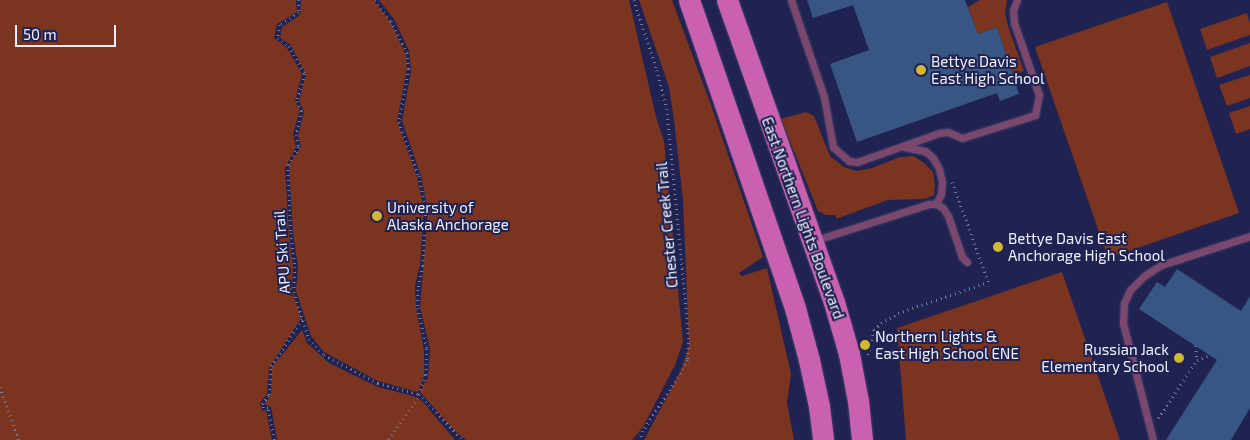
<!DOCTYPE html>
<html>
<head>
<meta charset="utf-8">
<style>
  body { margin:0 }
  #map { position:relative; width:1250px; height:440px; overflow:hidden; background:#202251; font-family:"Exo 2",sans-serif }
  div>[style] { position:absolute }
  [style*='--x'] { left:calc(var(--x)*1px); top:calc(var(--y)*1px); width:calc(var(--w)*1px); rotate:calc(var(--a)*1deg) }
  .green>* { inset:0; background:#7b341f }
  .building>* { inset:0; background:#375683 }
  .path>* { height:2.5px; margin-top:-1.25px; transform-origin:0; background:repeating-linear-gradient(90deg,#787b9b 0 1px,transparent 0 5px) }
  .roads { filter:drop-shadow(0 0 1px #3d3f69) drop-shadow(0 0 1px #3d3f69) }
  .service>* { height:7px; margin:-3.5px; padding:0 3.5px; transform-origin:3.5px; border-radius:3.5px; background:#7b476d }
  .primary>* { height:21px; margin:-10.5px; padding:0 10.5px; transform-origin:10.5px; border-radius:10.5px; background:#ca60b0 }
  .dots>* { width:14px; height:14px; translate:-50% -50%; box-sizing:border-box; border:2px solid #202251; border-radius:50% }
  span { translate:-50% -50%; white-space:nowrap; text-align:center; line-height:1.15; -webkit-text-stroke:4px #202251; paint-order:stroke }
  .poi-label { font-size:15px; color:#edf0fc }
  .left { translate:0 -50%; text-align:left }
  .right { translate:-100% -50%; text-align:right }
  .street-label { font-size:15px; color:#edf0fc }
  .scale { position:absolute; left:15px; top:25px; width:101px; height:22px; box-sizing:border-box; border:2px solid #edf0fc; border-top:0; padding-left:6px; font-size:15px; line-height:18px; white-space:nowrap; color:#edf0fc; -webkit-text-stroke:4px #202251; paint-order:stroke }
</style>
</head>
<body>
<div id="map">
  <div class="green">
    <i style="clip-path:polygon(0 0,296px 0,297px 12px,277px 24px,274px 38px,287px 48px,302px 74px,295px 101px,300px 110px,293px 134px,296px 147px,285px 168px,289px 234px,293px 267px,292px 291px,301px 318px,269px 368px,267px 394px,260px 403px,262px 411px,266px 410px,272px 440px,0 440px)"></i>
    <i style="clip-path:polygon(301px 0,373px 0,390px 21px,406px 55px,407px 68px,397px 121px,417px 177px,424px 210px,420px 265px,415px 286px,416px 308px,424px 350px,424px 376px,418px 392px,378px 381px,324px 352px,311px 336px,296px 291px,298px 267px,293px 232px,289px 165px,301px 147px,298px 136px,304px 111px,299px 101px,306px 74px,290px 44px,280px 38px,282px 27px,300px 15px)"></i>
    <i style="clip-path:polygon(379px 0,629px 0,656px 117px,664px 141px,683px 342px,675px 365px,643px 427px,632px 440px,466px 440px,456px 432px,420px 392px,428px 377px,430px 349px,420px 307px,428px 210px,421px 176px,402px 121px,411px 71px,409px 51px,394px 19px)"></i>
    <i style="clip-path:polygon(639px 0,672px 0,711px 105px,763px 257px,739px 273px,742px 276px,767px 268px,791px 374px,787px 403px,794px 440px,644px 440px,681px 370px,689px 346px,683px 200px,674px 120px,669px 87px)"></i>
    <i style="clip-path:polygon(980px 0,1007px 0,1005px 12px,1008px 26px,1024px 71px,1013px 75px,997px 27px,978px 34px,968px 7px)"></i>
    <i style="clip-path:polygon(1167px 2px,1239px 213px,1108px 258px,1035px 47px)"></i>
    <i style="clip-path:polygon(1247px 13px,1250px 23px,1250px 35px,1207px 50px,1200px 29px)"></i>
    <i style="clip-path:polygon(1250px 43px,1250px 66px,1217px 78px,1210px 57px)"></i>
    <i style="clip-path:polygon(1250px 75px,1250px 98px,1227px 106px,1219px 85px)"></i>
    <i style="clip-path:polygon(1250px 106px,1250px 129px,1236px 134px,1229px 113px)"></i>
    <i style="clip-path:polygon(806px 112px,814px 116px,830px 156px,844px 167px,857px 171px,872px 168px,900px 157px,913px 156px,923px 162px,933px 172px,935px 185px,934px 195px,925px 199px,888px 200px,836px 219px,836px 215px,826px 215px,818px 211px,781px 119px)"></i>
    <i style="clip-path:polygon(1062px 272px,1120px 440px,906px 440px,897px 328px)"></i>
    <i style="clip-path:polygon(302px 330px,307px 343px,329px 363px,378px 387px,413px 396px,422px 401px,455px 440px,277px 440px,271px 407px,264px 404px,271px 395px,272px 367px)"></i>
  </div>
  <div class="building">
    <i style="clip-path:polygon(807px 0,965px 0,978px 34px,997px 27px,1019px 94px,1000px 101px,997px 93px,857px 142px,830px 64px,869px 50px,853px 5px,813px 18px)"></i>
    <i style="clip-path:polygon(1177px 269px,1241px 311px,1250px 296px,1250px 408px,1231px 440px,1166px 440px,1217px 360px,1139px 309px,1157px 282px,1165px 287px)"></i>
  </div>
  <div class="path">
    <i style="--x:299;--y:0;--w:13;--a:90"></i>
    <i style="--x:299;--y:13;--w:22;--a:148"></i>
    <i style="--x:280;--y:25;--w:13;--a:99"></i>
    <i style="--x:278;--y:38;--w:14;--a:36"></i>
    <i style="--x:289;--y:46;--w:32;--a:60"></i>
    <i style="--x:305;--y:74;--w:28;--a:107"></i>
    <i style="--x:297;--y:101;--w:11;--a:63"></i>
    <i style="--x:302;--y:111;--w:25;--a:104"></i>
    <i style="--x:296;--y:135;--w:12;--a:76"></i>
    <i style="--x:299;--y:147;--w:21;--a:121"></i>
    <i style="--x:288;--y:165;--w:68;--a:87.5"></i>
    <i style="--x:291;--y:233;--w:34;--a:83"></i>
    <i style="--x:295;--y:267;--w:25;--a:92"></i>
    <i style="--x:294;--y:292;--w:49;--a:72.3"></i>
    <i style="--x:309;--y:339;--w:22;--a:47"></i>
    <i style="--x:324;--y:355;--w:61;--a:27.4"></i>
    <i style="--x:378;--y:383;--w:42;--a:15"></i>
    <i style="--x:419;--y:394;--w:64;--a:46.3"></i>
    <i style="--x:375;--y:0;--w:26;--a:53"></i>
    <i style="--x:391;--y:21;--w:36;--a:63"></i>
    <i style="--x:407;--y:53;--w:16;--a:83"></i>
    <i style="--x:409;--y:69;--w:54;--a:100.7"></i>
    <i style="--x:399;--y:122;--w:58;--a:69.7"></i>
    <i style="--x:419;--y:176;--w:35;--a:78"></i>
    <i style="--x:426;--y:210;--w:56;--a:93.1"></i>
    <i style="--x:423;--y:266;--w:25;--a:102"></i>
    <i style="--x:418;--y:290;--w:18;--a:90"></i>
    <i style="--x:418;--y:308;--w:42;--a:77.6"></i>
    <i style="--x:427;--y:349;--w:26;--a:92"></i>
    <i style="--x:426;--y:375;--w:24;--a:109"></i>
    <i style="--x:418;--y:398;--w:52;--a:125.5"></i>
    <i style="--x:634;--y:0;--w:74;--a:71.8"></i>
    <i style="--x:657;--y:70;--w:40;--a:75.6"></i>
    <i style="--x:667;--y:109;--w:230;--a:84.5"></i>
    <i style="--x:689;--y:338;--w:22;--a:93"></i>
    <i style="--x:688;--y:360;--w:15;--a:118"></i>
    <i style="--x:681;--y:373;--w:69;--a:123.2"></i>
    <i style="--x:643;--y:431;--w:9;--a:108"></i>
    <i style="--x:1196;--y:346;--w:14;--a:86"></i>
    <i style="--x:1197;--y:360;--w:14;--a:-21"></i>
    <i style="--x:868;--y:355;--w:26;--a:-77"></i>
    <i style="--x:874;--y:330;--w:10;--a:-45"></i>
    <i style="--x:881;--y:323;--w:20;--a:-30"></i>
    <i style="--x:898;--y:313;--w:95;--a:-19"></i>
    <i style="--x:988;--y:282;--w:106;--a:-109.8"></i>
    <i style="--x:0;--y:387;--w:56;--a:70.3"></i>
    <i style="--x:1158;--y:418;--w:70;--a:-56.1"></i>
    <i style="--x:274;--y:440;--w:33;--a:-101"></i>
    <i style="--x:268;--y:408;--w:5;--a:180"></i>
    <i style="--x:263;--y:408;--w:4;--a:-104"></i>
    <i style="--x:262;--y:404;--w:11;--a:-52"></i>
    <i style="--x:269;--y:395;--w:29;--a:-86"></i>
    <i style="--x:271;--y:366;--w:58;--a:-56.3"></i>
  </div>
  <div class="roads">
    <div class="service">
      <i style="--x:791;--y:0;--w:102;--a:71.2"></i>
      <i style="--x:824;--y:97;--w:51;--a:79.8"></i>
      <i style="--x:833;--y:147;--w:21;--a:41"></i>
      <i style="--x:849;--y:161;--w:8;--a:7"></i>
      <i style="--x:857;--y:162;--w:87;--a:-19.5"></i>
      <i style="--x:939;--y:133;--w:9;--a:-6"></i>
      <i style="--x:948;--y:132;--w:15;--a:23"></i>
      <i style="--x:962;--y:138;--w:77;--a:-17.5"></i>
      <i style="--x:1035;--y:115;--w:20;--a:-79"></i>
      <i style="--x:1039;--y:95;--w:76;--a:-109.1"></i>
      <i style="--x:1014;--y:23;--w:13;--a:-94"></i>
      <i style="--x:1013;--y:10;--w:11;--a:-68"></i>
      <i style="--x:904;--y:147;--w:21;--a:11"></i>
      <i style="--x:925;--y:151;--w:11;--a:41"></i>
      <i style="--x:933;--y:158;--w:13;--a:61"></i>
      <i style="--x:939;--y:169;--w:13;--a:77"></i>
      <i style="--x:942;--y:182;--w:12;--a:95"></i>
      <i style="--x:941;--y:194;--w:11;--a:117"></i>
      <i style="--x:813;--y:241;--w:122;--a:-17.7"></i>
      <i style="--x:929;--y:204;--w:7;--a:0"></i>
      <i style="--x:936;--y:204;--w:8;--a:30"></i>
      <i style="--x:943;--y:208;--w:9;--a:58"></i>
      <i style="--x:948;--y:216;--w:43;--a:71.1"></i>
      <i style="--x:962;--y:257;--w:7;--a:45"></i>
      <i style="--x:1153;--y:440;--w:121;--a:-104.4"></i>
      <i style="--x:1123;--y:323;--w:20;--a:-87"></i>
      <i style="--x:1124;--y:303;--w:14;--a:-65"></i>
      <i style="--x:1130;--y:290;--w:20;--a:-45"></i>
      <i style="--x:1144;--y:276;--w:20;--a:-33"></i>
      <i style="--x:1161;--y:265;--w:94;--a:-18"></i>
    </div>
    <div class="primary">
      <i style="--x:689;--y:0;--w:326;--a:71"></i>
      <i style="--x:795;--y:308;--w:54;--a:74.9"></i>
      <i style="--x:809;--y:360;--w:47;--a:77.7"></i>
      <i style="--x:819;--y:406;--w:34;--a:83"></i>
      <i style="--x:727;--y:0;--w:320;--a:70.5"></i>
      <i style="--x:834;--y:302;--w:54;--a:73.9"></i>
      <i style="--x:849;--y:354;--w:48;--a:79.2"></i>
      <i style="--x:858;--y:401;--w:39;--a:84"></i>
    </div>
  </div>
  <div class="dots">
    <i style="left:921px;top:70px;background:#d1b736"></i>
    <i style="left:377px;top:216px;background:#d1b736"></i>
    <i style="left:998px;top:247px;background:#d1b736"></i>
    <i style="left:865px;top:345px;background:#d1b736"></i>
    <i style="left:1179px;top:358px;background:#d1b736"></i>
  </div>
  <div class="poi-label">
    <span class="left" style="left:931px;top:70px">Bettye Davis<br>East High School</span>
    <span class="left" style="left:387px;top:216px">University of<br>Alaska Anchorage</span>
    <span class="left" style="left:1008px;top:247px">Bettye Davis East<br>Anchorage High School</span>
    <span class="left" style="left:875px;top:345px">Northern Lights &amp;<br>East High School ENE</span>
    <span class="right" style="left:1169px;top:358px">Russian Jack<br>Elementary School</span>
  </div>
  <div class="street-label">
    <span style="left:803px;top:218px;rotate:70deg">East Northern Lights Boulevard</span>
    <span style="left:667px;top:225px;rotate:-95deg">Chester Creek Trail</span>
    <span style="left:282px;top:252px;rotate:-94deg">APU Ski Trail</span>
  </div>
  <div class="scale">50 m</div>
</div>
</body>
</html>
